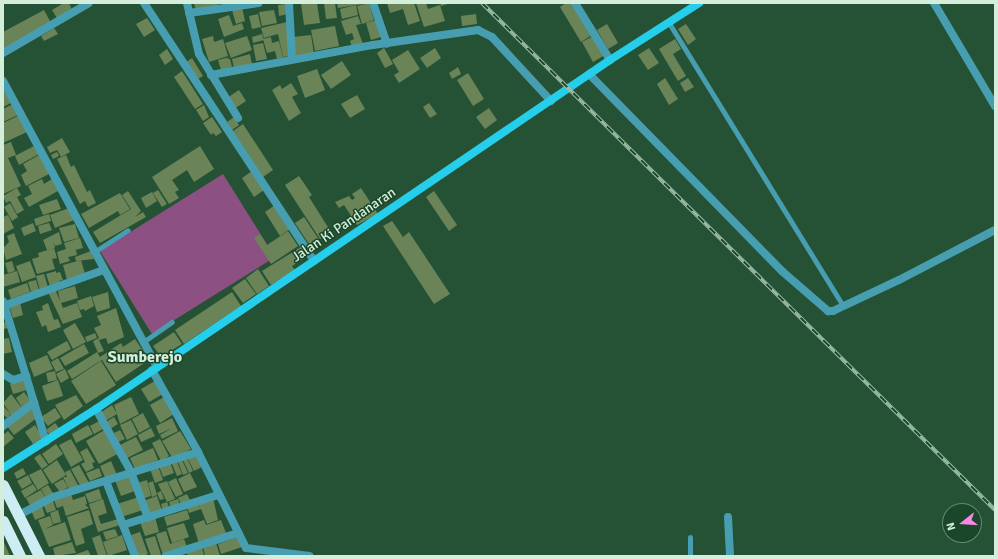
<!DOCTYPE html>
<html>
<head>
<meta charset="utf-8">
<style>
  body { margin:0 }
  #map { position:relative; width:998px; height:559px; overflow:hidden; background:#255235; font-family:Signika,sans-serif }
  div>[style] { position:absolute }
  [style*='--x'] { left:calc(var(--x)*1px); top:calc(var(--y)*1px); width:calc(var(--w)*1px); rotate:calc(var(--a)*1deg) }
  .green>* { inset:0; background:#8d5083 }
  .building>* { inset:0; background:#6a8458 }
  .service>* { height:5px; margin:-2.5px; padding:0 2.5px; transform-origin:2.5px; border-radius:2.5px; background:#479eb0 }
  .minor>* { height:8px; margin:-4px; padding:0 4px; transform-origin:4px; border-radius:4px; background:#479eb0 }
  .secondary>* { height:8px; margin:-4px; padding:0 4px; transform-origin:4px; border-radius:4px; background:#25ceeb }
  .trunk>* { height:11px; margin:-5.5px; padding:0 5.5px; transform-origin:5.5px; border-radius:5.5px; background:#cdecf3 }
  .rail>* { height:4px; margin-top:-2px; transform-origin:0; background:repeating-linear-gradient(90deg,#1a472a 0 8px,#9ebda7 0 16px); box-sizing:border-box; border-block:1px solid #9ebda7 }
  span { translate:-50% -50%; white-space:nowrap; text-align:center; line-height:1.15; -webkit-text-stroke:3px #1a472a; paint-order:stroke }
  .street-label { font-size:14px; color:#d5eddb }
  .quarter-label { font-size:16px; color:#d5eddb; font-weight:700 }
  .frame { position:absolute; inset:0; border:4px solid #d5eddb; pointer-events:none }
  .north { position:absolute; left:942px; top:503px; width:40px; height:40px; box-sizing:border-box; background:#1a472a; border:1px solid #658971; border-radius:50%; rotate:253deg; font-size:11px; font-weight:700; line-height:16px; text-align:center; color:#d5eddb }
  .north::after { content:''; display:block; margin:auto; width:14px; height:18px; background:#f987e8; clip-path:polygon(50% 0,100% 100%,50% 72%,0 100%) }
</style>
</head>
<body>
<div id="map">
  <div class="green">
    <i style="clip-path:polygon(223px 174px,275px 257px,152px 334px,100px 251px)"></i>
  </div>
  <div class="building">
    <i style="clip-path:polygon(64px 3px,69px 3px,72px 10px,57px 18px,52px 10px)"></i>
    <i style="clip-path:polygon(194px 3px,217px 3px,218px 5px,196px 11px)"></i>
    <i style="clip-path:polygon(301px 3px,317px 3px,320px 23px,304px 25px)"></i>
    <i style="clip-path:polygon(324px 3px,335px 3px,337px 18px,326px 19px)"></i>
    <i style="clip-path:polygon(337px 3px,363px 3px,363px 4px,338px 8px)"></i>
    <i style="clip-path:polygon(369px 3px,374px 20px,362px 24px,357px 6px)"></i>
    <i style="clip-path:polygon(387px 3px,414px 3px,420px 21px,408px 25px,403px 9px,390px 13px)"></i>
    <i style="clip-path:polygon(416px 3px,426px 3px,428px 9px,440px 5px,445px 21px,424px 27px)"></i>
    <i style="clip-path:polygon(440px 3px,451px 3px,441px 6px)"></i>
    <i style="clip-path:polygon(566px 3px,573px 3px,592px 35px,581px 42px,560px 7px)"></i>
    <i style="clip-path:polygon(286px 4px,288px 14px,279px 16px,278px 5px)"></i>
    <i style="clip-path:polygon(356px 5px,358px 15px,342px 19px,340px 9px)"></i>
    <i style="clip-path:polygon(242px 7px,245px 21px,236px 24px,232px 10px)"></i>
    <i style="clip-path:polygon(44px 10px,51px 23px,3px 49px,3px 32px)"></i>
    <i style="clip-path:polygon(274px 10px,277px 23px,262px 26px,259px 12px)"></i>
    <i style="clip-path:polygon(258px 14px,261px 27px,252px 29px,249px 16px)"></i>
    <i style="clip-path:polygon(476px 14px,477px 24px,462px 26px,461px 16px)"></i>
    <i style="clip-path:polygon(229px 15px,233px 26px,242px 23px,244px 29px,224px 37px,218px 19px)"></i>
    <i style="clip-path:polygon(358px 16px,361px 24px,356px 25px,363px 44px,352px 47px,350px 41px,354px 39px,352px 33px,346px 35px,341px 21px)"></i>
    <i style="clip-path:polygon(147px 18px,155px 30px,144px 37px,136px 24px)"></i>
    <i style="clip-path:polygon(376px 20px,381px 37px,371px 40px,366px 23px)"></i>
    <i style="clip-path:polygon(287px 22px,291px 56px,283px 57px,278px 34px,264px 38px,261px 28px)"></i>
    <i style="clip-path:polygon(607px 24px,618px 43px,608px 49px,597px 30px)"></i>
    <i style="clip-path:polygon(686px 24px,696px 39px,688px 45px,678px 29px)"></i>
    <i style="clip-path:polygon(335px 26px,339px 46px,315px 51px,311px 30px)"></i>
    <i style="clip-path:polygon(54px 28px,58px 34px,44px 41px,41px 36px)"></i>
    <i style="clip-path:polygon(262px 34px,264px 40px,253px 43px,252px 37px)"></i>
    <i style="clip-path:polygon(311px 35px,314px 54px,295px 57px,293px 37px)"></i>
    <i style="clip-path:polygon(213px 36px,214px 42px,223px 39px,228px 56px,209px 62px,202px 39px)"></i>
    <i style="clip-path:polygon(247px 36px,252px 50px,231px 58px,225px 43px)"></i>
    <i style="clip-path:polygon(593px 36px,605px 55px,593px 62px,582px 42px)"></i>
    <i style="clip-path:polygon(271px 37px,272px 43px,279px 41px,283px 58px,277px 59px,275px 51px,267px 53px,263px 39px)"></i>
    <i style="clip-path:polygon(675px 39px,681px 49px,673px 54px,686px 76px,678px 81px,659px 49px)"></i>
    <i style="clip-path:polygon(263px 43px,267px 59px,256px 61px,253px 45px)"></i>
    <i style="clip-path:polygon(384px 48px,393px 64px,385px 68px,377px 53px)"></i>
    <i style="clip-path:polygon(435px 48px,441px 58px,427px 68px,420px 58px)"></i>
    <i style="clip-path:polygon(649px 48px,659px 63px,648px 70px,638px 55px)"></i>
    <i style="clip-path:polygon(167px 49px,173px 59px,165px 65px,159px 55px)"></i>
    <i style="clip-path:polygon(408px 50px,420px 69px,399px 83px,394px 75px,399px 72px,392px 60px)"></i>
    <i style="clip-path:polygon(250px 54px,252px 64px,234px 68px,232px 59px)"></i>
    <i style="clip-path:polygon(230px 57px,227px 59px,230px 59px,232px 67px,221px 70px,218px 60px)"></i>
    <i style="clip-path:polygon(192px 58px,203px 76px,196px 80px,185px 63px)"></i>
    <i style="clip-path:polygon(342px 61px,351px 75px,331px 89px,321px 75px)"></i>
    <i style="clip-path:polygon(458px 67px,461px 74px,452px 79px,449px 73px)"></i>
    <i style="clip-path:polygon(317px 69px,325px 90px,305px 98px,297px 76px)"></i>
    <i style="clip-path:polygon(182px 71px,203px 104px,195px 109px,174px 77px)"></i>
    <i style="clip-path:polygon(468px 73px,484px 99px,473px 106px,457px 80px)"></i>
    <i style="clip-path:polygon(665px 78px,678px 99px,669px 105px,657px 84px)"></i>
    <i style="clip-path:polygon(688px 78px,694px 87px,685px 92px,680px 83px)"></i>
    <i style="clip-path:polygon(291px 83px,298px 94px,292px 97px,301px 113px,289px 121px,272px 90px,280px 85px,282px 89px)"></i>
    <i style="clip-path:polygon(239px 90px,246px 101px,234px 109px,227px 98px)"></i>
    <i style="clip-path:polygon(8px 91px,13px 102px,3px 107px,3px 93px)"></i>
    <i style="clip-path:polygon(357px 95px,365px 109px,350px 118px,341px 104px)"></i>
    <i style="clip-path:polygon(429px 103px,437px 114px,430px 118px,423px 107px)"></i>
    <i style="clip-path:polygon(13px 104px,18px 115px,3px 122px,3px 109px)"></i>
    <i style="clip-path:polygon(204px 105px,209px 117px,203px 121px,196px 110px)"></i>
    <i style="clip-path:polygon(489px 108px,497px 120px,485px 129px,476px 117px)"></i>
    <i style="clip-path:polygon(20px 115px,27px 132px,3px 143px,3px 123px)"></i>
    <i style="clip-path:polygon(212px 117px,222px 132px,216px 136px,213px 133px,211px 135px,203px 123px)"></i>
    <i style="clip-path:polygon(234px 117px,239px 125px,232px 130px,227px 122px)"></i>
    <i style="clip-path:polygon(243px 124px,273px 170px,263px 177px,233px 131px)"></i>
    <i style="clip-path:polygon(62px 138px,70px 152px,61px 157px,57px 150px,50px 153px,47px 147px)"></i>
    <i style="clip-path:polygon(11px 142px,16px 155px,8px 158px,21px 186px,3px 194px,3px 145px)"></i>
    <i style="clip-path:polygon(34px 146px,39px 154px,19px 165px,15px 156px)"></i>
    <i style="clip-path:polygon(200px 146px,214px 169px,194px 182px,187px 170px,172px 180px,179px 190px,175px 192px,179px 198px,169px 204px,152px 177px)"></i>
    <i style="clip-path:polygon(57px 152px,59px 156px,53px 159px,51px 155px)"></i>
    <i style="clip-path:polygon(39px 155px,49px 174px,26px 186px,21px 175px,27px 171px,23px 164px)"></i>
    <i style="clip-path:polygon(66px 155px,71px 167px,74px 165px,87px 192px,90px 190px,96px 203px,88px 207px,85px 201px,80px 204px,57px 159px)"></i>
    <i style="clip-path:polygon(252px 171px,264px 190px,254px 197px,242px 178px)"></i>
    <i style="clip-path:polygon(299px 176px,312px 195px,309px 197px,331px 232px,320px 239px,285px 185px)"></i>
    <i style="clip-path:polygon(42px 179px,44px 184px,52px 179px,58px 191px,29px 207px,24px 198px,32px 194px,28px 186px)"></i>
    <i style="clip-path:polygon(17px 188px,21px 195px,17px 197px,24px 210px,17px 214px,10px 201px,6px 203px,3px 196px)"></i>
    <i style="clip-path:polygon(361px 188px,378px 214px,357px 225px,344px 205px,339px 208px,335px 202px,349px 196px,352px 200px,355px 198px,352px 194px)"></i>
    <i style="clip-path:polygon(158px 190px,167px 204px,162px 207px,153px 193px)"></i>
    <i style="clip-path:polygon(128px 191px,141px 211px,135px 217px,143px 212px,146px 217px,100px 243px,93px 232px,131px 209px,122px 195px)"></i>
    <i style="clip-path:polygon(434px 191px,457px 225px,449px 231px,426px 197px)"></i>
    <i style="clip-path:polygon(152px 192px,157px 201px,146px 208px,141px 198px)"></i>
    <i style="clip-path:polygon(120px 193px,130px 209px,120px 215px,118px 211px,89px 228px,81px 214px)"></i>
    <i style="clip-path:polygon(57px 199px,61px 209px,43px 215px,39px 205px)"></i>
    <i style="clip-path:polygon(10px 203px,18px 217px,12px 221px,4px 207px)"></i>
    <i style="clip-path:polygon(275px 205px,290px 229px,280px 236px,265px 212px)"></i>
    <i style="clip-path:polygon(69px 208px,74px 220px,55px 228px,50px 215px)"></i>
    <i style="clip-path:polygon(49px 214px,51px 221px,36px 226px,34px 219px)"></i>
    <i style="clip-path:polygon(8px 215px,14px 228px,3px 234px,3px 217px)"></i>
    <i style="clip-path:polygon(304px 217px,320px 241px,311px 247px,295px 223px)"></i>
    <i style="clip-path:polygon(392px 221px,403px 237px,409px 232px,450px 294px,434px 304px,383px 226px)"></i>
    <i style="clip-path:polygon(33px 223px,36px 231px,24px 236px,21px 228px)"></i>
    <i style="clip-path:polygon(49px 223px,52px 230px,40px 234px,38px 226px)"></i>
    <i style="clip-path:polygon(75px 224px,79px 238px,64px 242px,59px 228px)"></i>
    <i style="clip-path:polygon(288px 231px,298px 246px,271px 264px,254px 238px,260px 234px,267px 245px)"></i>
    <i style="clip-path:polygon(59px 232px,62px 244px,55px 246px,53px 242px,55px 248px,47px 250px,43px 240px)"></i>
    <i style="clip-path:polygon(14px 233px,22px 254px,6px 260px,3px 248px,9px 242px,7px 236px)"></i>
    <i style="clip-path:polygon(80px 238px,83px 248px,71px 251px,76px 250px,77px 255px,68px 257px,70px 261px,60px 264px,57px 252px,66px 249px,64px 243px)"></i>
    <i style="clip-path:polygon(301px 247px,307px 256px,292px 266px,295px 270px,271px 285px,262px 271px)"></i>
    <i style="clip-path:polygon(54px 248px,57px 258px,52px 259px,55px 269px,37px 274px,32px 259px,39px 257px,38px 253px)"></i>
    <i style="clip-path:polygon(91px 251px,94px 259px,76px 261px,75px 257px)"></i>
    <i style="clip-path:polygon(81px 260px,85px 274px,67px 280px,63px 265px)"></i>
    <i style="clip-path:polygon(12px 261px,15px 271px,8px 273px,5px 263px)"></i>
    <i style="clip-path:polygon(30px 261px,36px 277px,22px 282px,16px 266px)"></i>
    <i style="clip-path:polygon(258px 269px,269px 286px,257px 294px,246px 278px)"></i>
    <i style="clip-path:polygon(17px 271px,20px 282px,3px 287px,3px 275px)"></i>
    <i style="clip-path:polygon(56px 271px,56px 273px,60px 272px,63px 280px,59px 281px,60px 284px,50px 286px,46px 274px)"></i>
    <i style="clip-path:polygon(44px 274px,48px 287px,40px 290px,36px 276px)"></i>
    <i style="clip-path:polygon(245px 279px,256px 294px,243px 303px,232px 288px)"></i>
    <i style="clip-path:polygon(36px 280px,39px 290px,31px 292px,28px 282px)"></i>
    <i style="clip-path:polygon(27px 283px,30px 292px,11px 299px,8px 290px)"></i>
    <i style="clip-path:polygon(75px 286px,78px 298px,61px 303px,63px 308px,77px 303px,82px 317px,63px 324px,48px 292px,55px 289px,60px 301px,58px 291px)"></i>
    <i style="clip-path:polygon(108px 292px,110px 308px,97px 312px,92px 297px)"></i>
    <i style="clip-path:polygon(232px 292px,241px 306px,184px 344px,175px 330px)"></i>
    <i style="clip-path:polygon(91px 296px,94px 306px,85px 311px,84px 309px,80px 310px,77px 301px)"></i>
    <i style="clip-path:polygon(20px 302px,23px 315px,13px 318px,9px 305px)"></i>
    <i style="clip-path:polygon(48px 303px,54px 320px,58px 319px,61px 327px,48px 332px,46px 325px,42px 327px,36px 312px,43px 310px,42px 306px)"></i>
    <i style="clip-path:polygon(116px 308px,124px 337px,108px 344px,106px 338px,99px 340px,104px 351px,98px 353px,93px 341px,99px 338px,94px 328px,101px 325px,97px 316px)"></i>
    <i style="clip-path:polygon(9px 321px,11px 327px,4px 329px,3px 323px)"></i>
    <i style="clip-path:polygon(75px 323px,86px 342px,73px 349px,63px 330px)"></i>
    <i style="clip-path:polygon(174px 332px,182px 344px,161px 357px,153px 346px)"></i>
    <i style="clip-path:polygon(95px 333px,97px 338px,87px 342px,85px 337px)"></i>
    <i style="clip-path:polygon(9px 338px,12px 352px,3px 354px,3px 339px)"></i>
    <i style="clip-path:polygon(135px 339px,149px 360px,116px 382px,102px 360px,72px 379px,67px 371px,97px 352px,100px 357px,121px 343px,123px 347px)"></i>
    <i style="clip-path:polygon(67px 341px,71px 349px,52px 360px,47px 352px)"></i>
    <i style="clip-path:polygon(84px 344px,89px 353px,65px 366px,60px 358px)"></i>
    <i style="clip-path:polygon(47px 355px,53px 369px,34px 377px,29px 363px)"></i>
    <i style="clip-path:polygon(58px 358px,64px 369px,56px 372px,51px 362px)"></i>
    <i style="clip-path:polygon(101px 361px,116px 385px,86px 404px,71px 381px)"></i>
    <i style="clip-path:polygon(65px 369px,69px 378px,61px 383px,56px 374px)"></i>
    <i style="clip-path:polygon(55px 371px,57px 380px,48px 382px,46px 373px)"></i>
    <i style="clip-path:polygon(24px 380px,27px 390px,13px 394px,10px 384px)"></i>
    <i style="clip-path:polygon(58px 380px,63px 396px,47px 401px,42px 386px)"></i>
    <i style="clip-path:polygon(155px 381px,163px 394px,149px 402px,141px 389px)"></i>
    <i style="clip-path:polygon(24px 392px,32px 403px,23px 409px,16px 398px)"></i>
    <i style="clip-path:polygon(11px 394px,22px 408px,12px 416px,3px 403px)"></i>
    <i style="clip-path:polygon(76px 395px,83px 406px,64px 420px,55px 405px)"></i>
    <i style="clip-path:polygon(131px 397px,139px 414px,120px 424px,114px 405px)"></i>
    <i style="clip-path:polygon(164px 397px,174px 414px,160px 423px,150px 405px)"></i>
    <i style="clip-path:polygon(112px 405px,117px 414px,105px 421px,100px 413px)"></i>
    <i style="clip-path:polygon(3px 406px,11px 414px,7px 418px,3px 414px)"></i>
    <i style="clip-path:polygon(30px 407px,38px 417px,14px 435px,6px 425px)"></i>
    <i style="clip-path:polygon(55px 408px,61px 417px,48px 426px,41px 417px)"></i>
    <i style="clip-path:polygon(143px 413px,150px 427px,139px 433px,132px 419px)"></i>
    <i style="clip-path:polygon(114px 417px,118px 424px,110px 429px,106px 422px)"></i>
    <i style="clip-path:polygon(172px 418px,178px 431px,162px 439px,160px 435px,172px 428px,159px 434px,156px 426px)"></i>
    <i style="clip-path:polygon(101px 420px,105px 428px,94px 434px,90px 426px)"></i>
    <i style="clip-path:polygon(131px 420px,138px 434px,127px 440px,120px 425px)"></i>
    <i style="clip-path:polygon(55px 423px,59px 428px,50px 435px,46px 430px)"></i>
    <i style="clip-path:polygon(35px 425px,43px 438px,33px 444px,25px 432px)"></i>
    <i style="clip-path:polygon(88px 425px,93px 434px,76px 443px,72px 434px)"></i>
    <i style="clip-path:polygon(151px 428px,155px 436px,141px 442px,138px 435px)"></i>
    <i style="clip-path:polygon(106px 429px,119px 453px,99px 464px,86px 441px)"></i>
    <i style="clip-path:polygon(120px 430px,125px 439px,118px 442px,114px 433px)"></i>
    <i style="clip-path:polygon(8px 431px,14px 438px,3px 447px,3px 435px)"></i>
    <i style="clip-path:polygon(180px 431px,191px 449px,173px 459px,162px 441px)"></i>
    <i style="clip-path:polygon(136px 437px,143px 450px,127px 458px,120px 445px)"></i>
    <i style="clip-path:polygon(71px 439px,83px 460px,71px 467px,59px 445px)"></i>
    <i style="clip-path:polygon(160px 439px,169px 456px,161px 461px,152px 443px)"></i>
    <i style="clip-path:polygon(56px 444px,63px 454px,49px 464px,42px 454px)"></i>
    <i style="clip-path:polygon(87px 448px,95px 462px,92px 463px,94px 468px,86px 472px,81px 464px,85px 462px,80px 452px)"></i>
    <i style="clip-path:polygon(153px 448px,158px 460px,135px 469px,130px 458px)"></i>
    <i style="clip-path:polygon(195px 453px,202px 467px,194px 471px,187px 457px)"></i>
    <i style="clip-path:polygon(40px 454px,48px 465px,42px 469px,34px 458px)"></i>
    <i style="clip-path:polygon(187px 458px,193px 471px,189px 473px,183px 460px)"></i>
    <i style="clip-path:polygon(57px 460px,66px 475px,52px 484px,43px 470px)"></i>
    <i style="clip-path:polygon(182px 460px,188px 473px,183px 475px,178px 462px)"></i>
    <i style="clip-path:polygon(111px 461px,117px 475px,106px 480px,100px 466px)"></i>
    <i style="clip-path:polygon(170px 462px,174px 473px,163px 477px,159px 466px)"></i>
    <i style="clip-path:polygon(177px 462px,182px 474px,177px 476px,172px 464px)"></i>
    <i style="clip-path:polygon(79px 465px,89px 483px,81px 487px,71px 469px)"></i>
    <i style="clip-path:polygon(158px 466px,163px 480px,155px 483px,150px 469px)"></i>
    <i style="clip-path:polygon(23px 468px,26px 474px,17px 479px,14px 473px)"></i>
    <i style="clip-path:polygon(99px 468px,102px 476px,90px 481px,86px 473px)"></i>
    <i style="clip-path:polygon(41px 469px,49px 483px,38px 490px,29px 475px)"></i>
    <i style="clip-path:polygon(70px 470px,79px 487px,74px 489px,73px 487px,69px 489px,63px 477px,67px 477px,65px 472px)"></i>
    <i style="clip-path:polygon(190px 473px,197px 487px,184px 492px,178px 479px)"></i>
    <i style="clip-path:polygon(28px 475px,32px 483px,22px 489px,17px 481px)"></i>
    <i style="clip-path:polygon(129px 475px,135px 491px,121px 496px,115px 480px)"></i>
    <i style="clip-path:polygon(176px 478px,183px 494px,176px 497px,168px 482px)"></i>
    <i style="clip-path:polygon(63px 479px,68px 487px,60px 492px,54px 484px)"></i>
    <i style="clip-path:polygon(147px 480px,151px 496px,142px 499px,137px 483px)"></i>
    <i style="clip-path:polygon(153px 481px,157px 495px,152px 497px,148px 483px)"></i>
    <i style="clip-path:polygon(167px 481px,175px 499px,167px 502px,158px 484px)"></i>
    <i style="clip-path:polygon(33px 484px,37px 490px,25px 498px,21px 491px)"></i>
    <i style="clip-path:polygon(48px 485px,54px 495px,47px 499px,41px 489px)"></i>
    <i style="clip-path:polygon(99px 489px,102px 499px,89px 503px,85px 494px)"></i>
    <i style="clip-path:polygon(41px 490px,46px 498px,31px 507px,26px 498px)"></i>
    <i style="clip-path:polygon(161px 491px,164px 499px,160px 500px,157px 493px)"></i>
    <i style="clip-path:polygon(71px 494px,73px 500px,85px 496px,87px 504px,85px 505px,89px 508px,66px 516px,63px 506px,57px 508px,54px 500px)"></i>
    <i style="clip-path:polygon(187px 494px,191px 502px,182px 506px,178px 498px)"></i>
    <i style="clip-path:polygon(157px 496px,162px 511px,148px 516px,143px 501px)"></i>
    <i style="clip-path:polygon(139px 497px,143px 510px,121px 517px,117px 504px)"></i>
    <i style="clip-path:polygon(213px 498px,218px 520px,207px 524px,201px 509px,189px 513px,187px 507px,198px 503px,200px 507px,199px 503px)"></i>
    <i style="clip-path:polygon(103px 499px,107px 513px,98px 516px,101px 524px,118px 519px,120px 525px,98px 532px,89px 504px)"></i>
    <i style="clip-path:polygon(178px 499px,180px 506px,171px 509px,169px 502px)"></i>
    <i style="clip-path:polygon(53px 501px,56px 510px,47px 513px,43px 504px)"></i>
    <i style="clip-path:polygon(167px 502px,170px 509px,163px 511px,161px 504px)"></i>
    <i style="clip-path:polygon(42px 506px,45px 516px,35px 520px,31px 510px)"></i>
    <i style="clip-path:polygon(58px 510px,61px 522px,53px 524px,50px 513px)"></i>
    <i style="clip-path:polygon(89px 510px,93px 524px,81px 529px,85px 543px,76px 546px,67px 517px)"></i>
    <i style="clip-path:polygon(187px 510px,190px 519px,167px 526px,164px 517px)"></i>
    <i style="clip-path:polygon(50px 516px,53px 525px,45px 529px,65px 522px,71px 540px,49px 547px,38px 520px)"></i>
    <i style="clip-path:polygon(155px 517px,159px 532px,145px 536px,140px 522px)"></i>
    <i style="clip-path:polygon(204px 520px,206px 525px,221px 520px,226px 533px,199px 544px,193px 524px)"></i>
    <i style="clip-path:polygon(184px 523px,189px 537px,172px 543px,167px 528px)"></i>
    <i style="clip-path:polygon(115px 529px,118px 536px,106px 540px,103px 532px)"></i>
    <i style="clip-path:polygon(166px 531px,170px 544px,184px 539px,187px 547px,163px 555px,156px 534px)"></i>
    <i style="clip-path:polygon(140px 532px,148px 554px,143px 556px,138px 556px,131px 535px)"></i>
    <i style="clip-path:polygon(100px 535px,107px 556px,98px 556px,92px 538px)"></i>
    <i style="clip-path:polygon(122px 535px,127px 550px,108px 556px,103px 542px)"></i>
    <i style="clip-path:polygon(155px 536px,161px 555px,151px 556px,145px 539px)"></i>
    <i style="clip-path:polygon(238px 537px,242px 547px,221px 554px,218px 544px)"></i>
    <i style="clip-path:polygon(3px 540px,10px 556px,3px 556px)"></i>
    <i style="clip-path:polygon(72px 542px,76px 553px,55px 556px,53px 548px)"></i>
    <i style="clip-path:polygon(216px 543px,220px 556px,205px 556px,203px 547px)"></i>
    <i style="clip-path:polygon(202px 548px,204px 556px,188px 556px,187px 553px)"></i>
    <i style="clip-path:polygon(88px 550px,91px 556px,71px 556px)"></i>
  </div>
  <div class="service">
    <i style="--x:669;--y:23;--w:332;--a:58.4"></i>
    <i style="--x:94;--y:252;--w:40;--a:-32.9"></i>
    <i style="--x:143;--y:342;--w:35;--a:-35"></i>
    <i style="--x:690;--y:537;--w:19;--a:90"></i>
  </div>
  <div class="minor">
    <i style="--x:144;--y:3;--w:309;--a:56.6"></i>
    <i style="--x:187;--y:3;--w:52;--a:76.8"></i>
    <i style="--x:199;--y:54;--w:75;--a:58.6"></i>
    <i style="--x:289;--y:3;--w:56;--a:86.9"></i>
    <i style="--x:373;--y:3;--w:43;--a:71.1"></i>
    <i style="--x:575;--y:3;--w:67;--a:58.4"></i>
    <i style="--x:934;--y:3;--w:120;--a:59.4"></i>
    <i style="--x:189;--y:13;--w:70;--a:-8.2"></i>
    <i style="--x:3;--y:53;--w:99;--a:-30.2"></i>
    <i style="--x:589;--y:74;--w:277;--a:45.6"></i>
    <i style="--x:783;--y:272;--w:60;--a:40.9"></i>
    <i style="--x:828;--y:311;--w:5;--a:0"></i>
    <i style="--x:833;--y:311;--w:73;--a:-25.2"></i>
    <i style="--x:899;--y:280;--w:108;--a:-27.5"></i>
    <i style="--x:211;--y:75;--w:165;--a:-10.5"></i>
    <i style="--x:373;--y:45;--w:106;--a:-8.1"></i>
    <i style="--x:478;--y:30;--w:16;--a:27"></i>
    <i style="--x:492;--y:37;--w:87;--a:47.3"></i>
    <i style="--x:3;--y:81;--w:325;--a:61.7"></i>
    <i style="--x:3;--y:301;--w:147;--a:73"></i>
    <i style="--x:3;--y:306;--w:107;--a:-19.6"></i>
    <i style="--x:152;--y:370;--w:94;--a:60.7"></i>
    <i style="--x:198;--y:452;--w:107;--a:63.4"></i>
    <i style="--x:246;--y:548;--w:64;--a:7.1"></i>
    <i style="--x:3;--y:374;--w:12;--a:31"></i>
    <i style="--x:13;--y:380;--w:14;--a:-17"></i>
    <i style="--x:96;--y:409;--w:72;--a:60.9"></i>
    <i style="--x:131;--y:472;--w:49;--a:69.7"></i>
    <i style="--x:3;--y:426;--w:39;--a:-37"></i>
    <i style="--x:106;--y:481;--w:80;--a:68.9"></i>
    <i style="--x:19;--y:515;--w:38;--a:-28"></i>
    <i style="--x:53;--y:497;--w:152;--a:-17.2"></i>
    <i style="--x:728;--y:517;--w:39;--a:87"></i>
    <i style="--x:123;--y:525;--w:100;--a:-17.5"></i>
    <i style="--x:166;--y:556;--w:76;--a:-17.7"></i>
  </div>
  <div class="secondary">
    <i style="--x:3;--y:468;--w:110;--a:-32.4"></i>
    <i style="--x:96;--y:409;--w:621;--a:-34.18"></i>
    <i style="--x:610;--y:60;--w:106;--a:-32.6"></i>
  </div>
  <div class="trunk">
    <i style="--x:3;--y:485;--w:80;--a:63.1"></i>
    <i style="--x:3;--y:521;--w:39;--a:64"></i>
  </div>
  <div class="rail">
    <i style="--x:482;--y:3;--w:721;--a:44.66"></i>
  </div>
  <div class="street-label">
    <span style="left:344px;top:225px;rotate:-34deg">Jalan Ki Pandanaran</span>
  </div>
  <div class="quarter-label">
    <span style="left:145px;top:357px">Sumberejo</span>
  </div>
  <div class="frame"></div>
  <div class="north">N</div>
</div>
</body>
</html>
